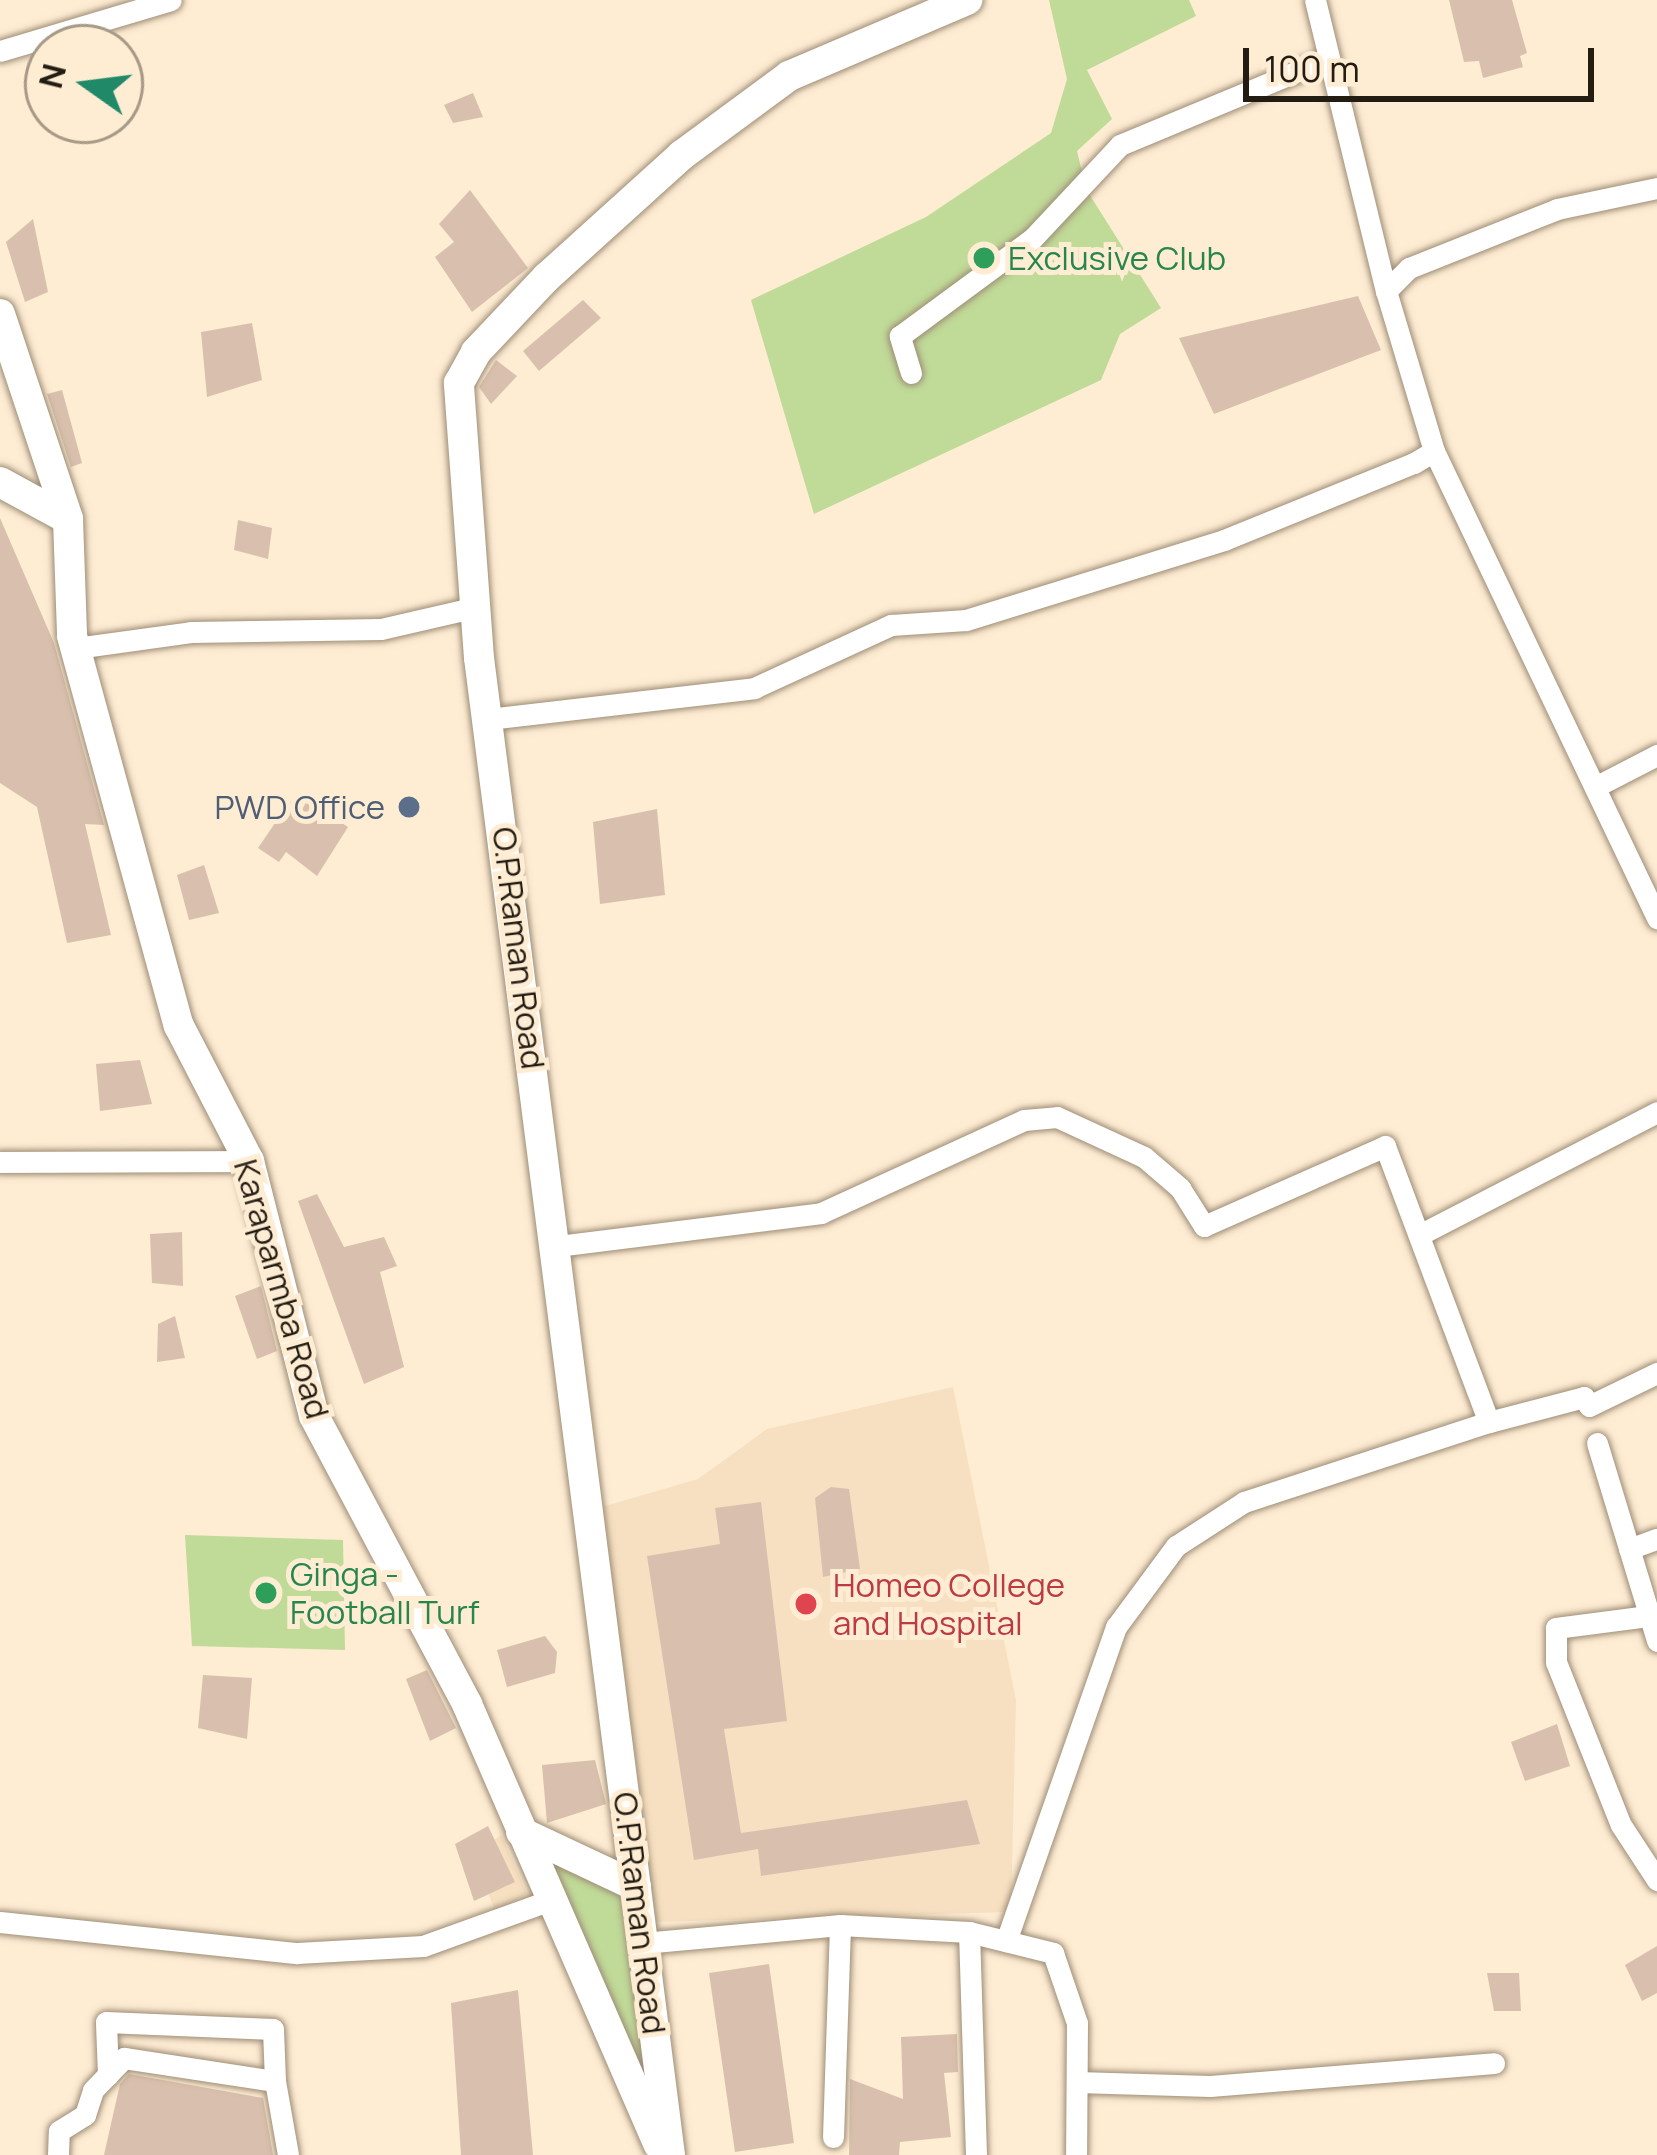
<!DOCTYPE html>
<html>
<head>
<meta charset="utf-8">
<style>
  body { margin:0 }
  #map { position:relative; width:1657px; height:2155px; overflow:hidden; background:#feecd3; font-family:Manrope,sans-serif }
  div>[style] { position:absolute }
  [style*='--x'] { left:calc(var(--x)*1px); top:calc(var(--y)*1px); width:calc(var(--w)*1px); rotate:calc(var(--a)*1deg) }
  .built>* { inset:0; background:#f7e0c1 }
  .green>* { inset:0; background:#c0da98 }
  .building>* { inset:0; background:#d9c0ae }
  .roads { filter:drop-shadow(0 0 3px #9e8d76) drop-shadow(0 0 3px #9e8d76) }
  .street>* { height:21px; margin:-10.5px; padding:0 10.5px; transform-origin:10.5px; border-radius:10.5px; background:#fff }
  .secondary>* { height:30px; margin:-15px; padding:0 15px; transform-origin:15px; border-radius:15px; background:#fff }
  .dots>* { width:33px; height:33px; translate:-50% -50%; box-sizing:border-box; border:6px solid #feecd3; border-radius:50% }
  span { translate:-50% -50%; white-space:nowrap; text-align:center; line-height:1.15; -webkit-text-stroke:10px #feecd3; paint-order:stroke }
  .leisure-label { font-size:33px; color:#27864d }
  .left { translate:0 -50%; text-align:left }
  .service-label { font-size:33px; color:#4e5e75 }
  .right { translate:-100% -50%; text-align:right }
  .street-label { font-size:33px; color:#221c13 }
  .health-label { font-size:33px; color:#be3a42 }
  .north { position:absolute; left:24px; top:24px; width:120px; height:120px; box-sizing:border-box; background:#feecd3; border:3px solid #a69986; border-radius:50%; rotate:284deg; font-size:33px; font-weight:700; line-height:48px; text-align:center; color:#221c13 }
  .north::after { content:''; display:block; margin:auto; width:42px; height:54px; background:#208a68; clip-path:polygon(50% 0,100% 100%,50% 72%,0 100%) }
  .scale { position:absolute; left:1243px; top:48px; width:351px; height:54px; box-sizing:border-box; border:6px solid #221c13; border-top:0; padding-left:15px; font-size:36px; line-height:42px; white-space:nowrap; color:#221c13; -webkit-text-stroke:9px #feecd3; paint-order:stroke }
</style>
</head>
<body>
<div id="map">
  <div class="built">
    <i style="clip-path:polygon(953px 1387px,1016px 1700px,1011px 1912px,656px 1922px,602px 1507px,698px 1479px,767px 1429px)"></i>
    <i style="clip-path:polygon(501px 1835px,527px 1893px,496px 1913px,473px 1855px)"></i>
  </div>
  <div class="green">
    <i style="clip-path:polygon(1049px 0,1189px 0,1196px 16px,1087px 70px,1112px 119px,1077px 151px,1086px 189px,1161px 308px,1120px 334px,1101px 380px,814px 514px,751px 300px,926px 217px,1051px 133px,1067px 79px)"></i>
    <i style="clip-path:polygon(185px 1535px,343px 1540px,345px 1650px,192px 1646px)"></i>
    <i style="clip-path:polygon(535px 1846px,636px 1886px,658px 2120px)"></i>
  </div>
  <div class="building">
    <i style="clip-path:polygon(1449px 0,1512px 0,1527px 53px,1520px 56px,1523px 67px,1483px 78px,1479px 61px,1464px 62px)"></i>
    <i style="clip-path:polygon(473px 93px,483px 117px,453px 123px,444px 105px)"></i>
    <i style="clip-path:polygon(470px 190px,528px 268px,472px 312px,435px 257px,454px 242px,439px 224px)"></i>
    <i style="clip-path:polygon(33px 219px,48px 292px,25px 302px,6px 242px)"></i>
    <i style="clip-path:polygon(1358px 296px,1381px 350px,1214px 414px,1179px 338px)"></i>
    <i style="clip-path:polygon(583px 300px,601px 318px,539px 371px,523px 351px)"></i>
    <i style="clip-path:polygon(252px 323px,262px 380px,207px 397px,201px 332px)"></i>
    <i style="clip-path:polygon(496px 360px,517px 376px,491px 404px,479px 387px)"></i>
    <i style="clip-path:polygon(62px 390px,82px 463px,71px 467px,47px 394px)"></i>
    <i style="clip-path:polygon(0 518px,54px 643px,104px 825px,85px 824px,111px 935px,67px 943px,37px 807px,0 783px)"></i>
    <i style="clip-path:polygon(238px 520px,272px 528px,268px 559px,234px 550px)"></i>
    <i style="clip-path:polygon(307px 800px,348px 827px,317px 876px,286px 852px,279px 862px,258px 848px,290px 801px,301px 812px)"></i>
    <i style="clip-path:polygon(657px 809px,665px 895px,600px 904px,593px 822px)"></i>
    <i style="clip-path:polygon(204px 865px,219px 913px,189px 920px,177px 875px)"></i>
    <i style="clip-path:polygon(140px 1060px,152px 1104px,100px 1111px,96px 1064px)"></i>
    <i style="clip-path:polygon(317px 1194px,344px 1247px,384px 1237px,397px 1266px,380px 1272px,404px 1367px,364px 1384px,298px 1201px)"></i>
    <i style="clip-path:polygon(182px 1232px,183px 1286px,152px 1283px,150px 1234px)"></i>
    <i style="clip-path:polygon(261px 1286px,277px 1351px,257px 1359px,235px 1296px)"></i>
    <i style="clip-path:polygon(175px 1316px,185px 1358px,157px 1362px,158px 1324px)"></i>
    <i style="clip-path:polygon(831px 1487px,849px 1489px,860px 1569px,823px 1577px,815px 1498px)"></i>
    <i style="clip-path:polygon(761px 1502px,787px 1721px,724px 1729px,741px 1833px,967px 1800px,980px 1844px,761px 1876px,758px 1849px,694px 1860px,647px 1556px,720px 1544px,715px 1508px)"></i>
    <i style="clip-path:polygon(545px 1636px,557px 1652px,555px 1673px,507px 1687px,497px 1650px)"></i>
    <i style="clip-path:polygon(427px 1670px,456px 1728px,430px 1741px,406px 1679px)"></i>
    <i style="clip-path:polygon(203px 1675px,252px 1678px,247px 1739px,198px 1728px)"></i>
    <i style="clip-path:polygon(1557px 1724px,1570px 1766px,1525px 1781px,1511px 1742px)"></i>
    <i style="clip-path:polygon(595px 1760px,606px 1804px,547px 1823px,542px 1765px)"></i>
    <i style="clip-path:polygon(488px 1826px,515px 1882px,474px 1901px,455px 1844px)"></i>
    <i style="clip-path:polygon(1657px 1946px,1657px 1993px,1642px 2001px,1625px 1965px)"></i>
    <i style="clip-path:polygon(769px 1964px,794px 2143px,735px 2152px,709px 1973px)"></i>
    <i style="clip-path:polygon(1487px 1973px,1519px 1973px,1521px 2011px,1494px 2011px)"></i>
    <i style="clip-path:polygon(518px 1990px,533px 2155px,461px 2155px,451px 2003px)"></i>
    <i style="clip-path:polygon(957px 2034px,958px 2072px,944px 2073px,951px 2137px,900px 2142px,899px 2155px,849px 2155px,850px 2079px,903px 2099px,901px 2037px)"></i>
    <i style="clip-path:polygon(129px 2074px,263px 2098px,273px 2155px,104px 2155px,120px 2084px)"></i>
  </div>
  <div class="roads">
    <div class="street">
      <i style="--x:1315;--y:0;--w:300;--a:76.3"></i>
      <i style="--x:0;--y:51;--w:178;--a:-16.6"></i>
      <i style="--x:911;--y:373;--w:39;--a:-107"></i>
      <i style="--x:900;--y:336;--w:165;--a:-36.4"></i>
      <i style="--x:1033;--y:238;--w:127;--a:-46.9"></i>
      <i style="--x:1120;--y:145;--w:226;--a:-22.6"></i>
      <i style="--x:1434;--y:451;--w:518;--a:64.47"></i>
      <i style="--x:76;--y:648;--w:116;--a:-7.9"></i>
      <i style="--x:191;--y:632;--w:190;--a:-0.9"></i>
      <i style="--x:381;--y:629;--w:98;--a:-13"></i>
      <i style="--x:488;--y:719;--w:268;--a:-6.6"></i>
      <i style="--x:754;--y:688;--w:151;--a:-24.7"></i>
      <i style="--x:891;--y:625;--w:75;--a:-3.8"></i>
      <i style="--x:966;--y:620;--w:270;--a:-17.2"></i>
      <i style="--x:1224;--y:540;--w:205;--a:-22.1"></i>
      <i style="--x:1414;--y:463;--w:23;--a:-31"></i>
      <i style="--x:1434;--y:451;--w:167;--a:-106.7"></i>
      <i style="--x:1386;--y:291;--w:33;--a:-45"></i>
      <i style="--x:1409;--y:268;--w:159;--a:-21.7"></i>
      <i style="--x:1557;--y:209;--w:102;--a:-11.9"></i>
      <i style="--x:1595;--y:787;--w:70;--a:-27.3"></i>
      <i style="--x:0;--y:1162;--w:249;--a:-0.2"></i>
      <i style="--x:1419;--y:1235;--w:268;--a:-27.3"></i>
      <i style="--x:557;--y:1246;--w:266;--a:-7.1"></i>
      <i style="--x:821;--y:1213;--w:223;--a:-24.6"></i>
      <i style="--x:1024;--y:1120;--w:33;--a:-5"></i>
      <i style="--x:1057;--y:1117;--w:96;--a:24.7"></i>
      <i style="--x:1144;--y:1157;--w:48;--a:40.7"></i>
      <i style="--x:1180;--y:1188;--w:45;--a:57.7"></i>
      <i style="--x:1204;--y:1226;--w:198;--a:-23.8"></i>
      <i style="--x:1385;--y:1146;--w:295;--a:69.4"></i>
      <i style="--x:1489;--y:1422;--w:98;--a:-14.7"></i>
      <i style="--x:1584;--y:1397;--w:10;--a:61"></i>
      <i style="--x:1589;--y:1406;--w:76;--a:-25.9"></i>
      <i style="--x:1597;--y:1443;--w:207;--a:73.1"></i>
      <i style="--x:1629;--y:1549;--w:30;--a:-20"></i>
      <i style="--x:1648;--y:1616;--w:93;--a:172.6"></i>
      <i style="--x:1556;--y:1628;--w:34;--a:90"></i>
      <i style="--x:1556;--y:1662;--w:175;--a:68.3"></i>
      <i style="--x:1621;--y:1825;--w:66;--a:56.8"></i>
      <i style="--x:0;--y:1922;--w:299;--a:6"></i>
      <i style="--x:297;--y:1953;--w:126;--a:-3.2"></i>
      <i style="--x:423;--y:1946;--w:136;--a:-19.8"></i>
      <i style="--x:969;--y:1932;--w:223;--a:88.2"></i>
      <i style="--x:1006;--y:1941;--w:333;--a:-70.7"></i>
      <i style="--x:1116;--y:1627;--w:101;--a:-53.5"></i>
      <i style="--x:1176;--y:1546;--w:81;--a:-32.9"></i>
      <i style="--x:1244;--y:1502;--w:258;--a:-18.1"></i>
      <i style="--x:643;--y:1943;--w:198;--a:-5.2"></i>
      <i style="--x:840;--y:1925;--w:129;--a:3.1"></i>
      <i style="--x:969;--y:1932;--w:87;--a:14"></i>
      <i style="--x:1053;--y:1953;--w:74;--a:71.1"></i>
      <i style="--x:1077;--y:2023;--w:132;--a:90.4"></i>
      <i style="--x:108;--y:2075;--w:53;--a:-92.2"></i>
      <i style="--x:106;--y:2022;--w:167;--a:2.4"></i>
      <i style="--x:273;--y:2029;--w:52;--a:87.8"></i>
      <i style="--x:1077;--y:2082;--w:133;--a:1.7"></i>
      <i style="--x:1210;--y:2086;--w:285;--a:-4.6"></i>
      <i style="--x:833;--y:2137;--w:212;--a:-88.1"></i>
      <i style="--x:58;--y:2155;--w:24;--a:-88"></i>
      <i style="--x:59;--y:2131;--w:31;--a:-32"></i>
      <i style="--x:85;--y:2115;--w:26;--a:-72"></i>
      <i style="--x:93;--y:2090;--w:45;--a:-45.9"></i>
      <i style="--x:124;--y:2058;--w:153;--a:8.7"></i>
      <i style="--x:275;--y:2081;--w:75;--a:80"></i>
    </div>
    <div class="secondary">
      <i style="--x:0;--y:314;--w:216;--a:71.6"></i>
      <i style="--x:68;--y:519;--w:117;--a:88"></i>
      <i style="--x:72;--y:636;--w:404;--a:74.7"></i>
      <i style="--x:179;--y:1026;--w:152;--a:62.6"></i>
      <i style="--x:249;--y:1161;--w:263;--a:75.7"></i>
      <i style="--x:314;--y:1416;--w:326;--a:62"></i>
      <i style="--x:467;--y:1704;--w:480;--a:66.5"></i>
      <i style="--x:0;--y:482;--w:77;--a:28.6"></i>
      <i style="--x:521;--y:1832;--w:127;--a:25.2"></i>
      <i style="--x:670;--y:2155;--w:1509;--a:-97.27"></i>
      <i style="--x:479;--y:658;--w:276;--a:-94.2"></i>
      <i style="--x:459;--y:383;--w:35;--a:-61"></i>
      <i style="--x:476;--y:352;--w:103;--a:-46.6"></i>
      <i style="--x:547;--y:277;--w:182;--a:-42.1"></i>
      <i style="--x:682;--y:155;--w:133;--a:-36.4"></i>
      <i style="--x:789;--y:76;--w:194;--a:-23.1"></i>
    </div>
  </div>
  <div class="dots">
    <i style="left:984px;top:258px;background:#2e9e5b"></i>
    <i style="left:409px;top:807px;background:#5c6f8a"></i>
    <i style="left:266px;top:1593px;background:#2e9e5b"></i>
    <i style="left:806px;top:1604px;background:#e0444e"></i>
  </div>
  <div class="leisure-label">
    <span class="left" style="left:1008px;top:258px">Exclusive Club</span>
    <span class="left" style="left:290px;top:1593px">Ginga -<br>Football Turf</span>
  </div>
  <div class="service-label">
    <span class="right" style="left:385px;top:807px">PWD Office</span>
  </div>
  <div class="street-label">
    <span style="left:519px;top:948px;rotate:83deg">O.P.Raman Road</span>
    <span style="left:282px;top:1289px;rotate:74deg">Karaparmba Road</span>
    <span style="left:640px;top:1913px;rotate:83deg">O.P.Raman Road</span>
  </div>
  <div class="health-label">
    <span class="left" style="left:833px;top:1604px">Homeo College<br>and Hospital</span>
  </div>
  <div class="north">N</div>
  <div class="scale">100 m</div>
</div>
</body>
</html>
